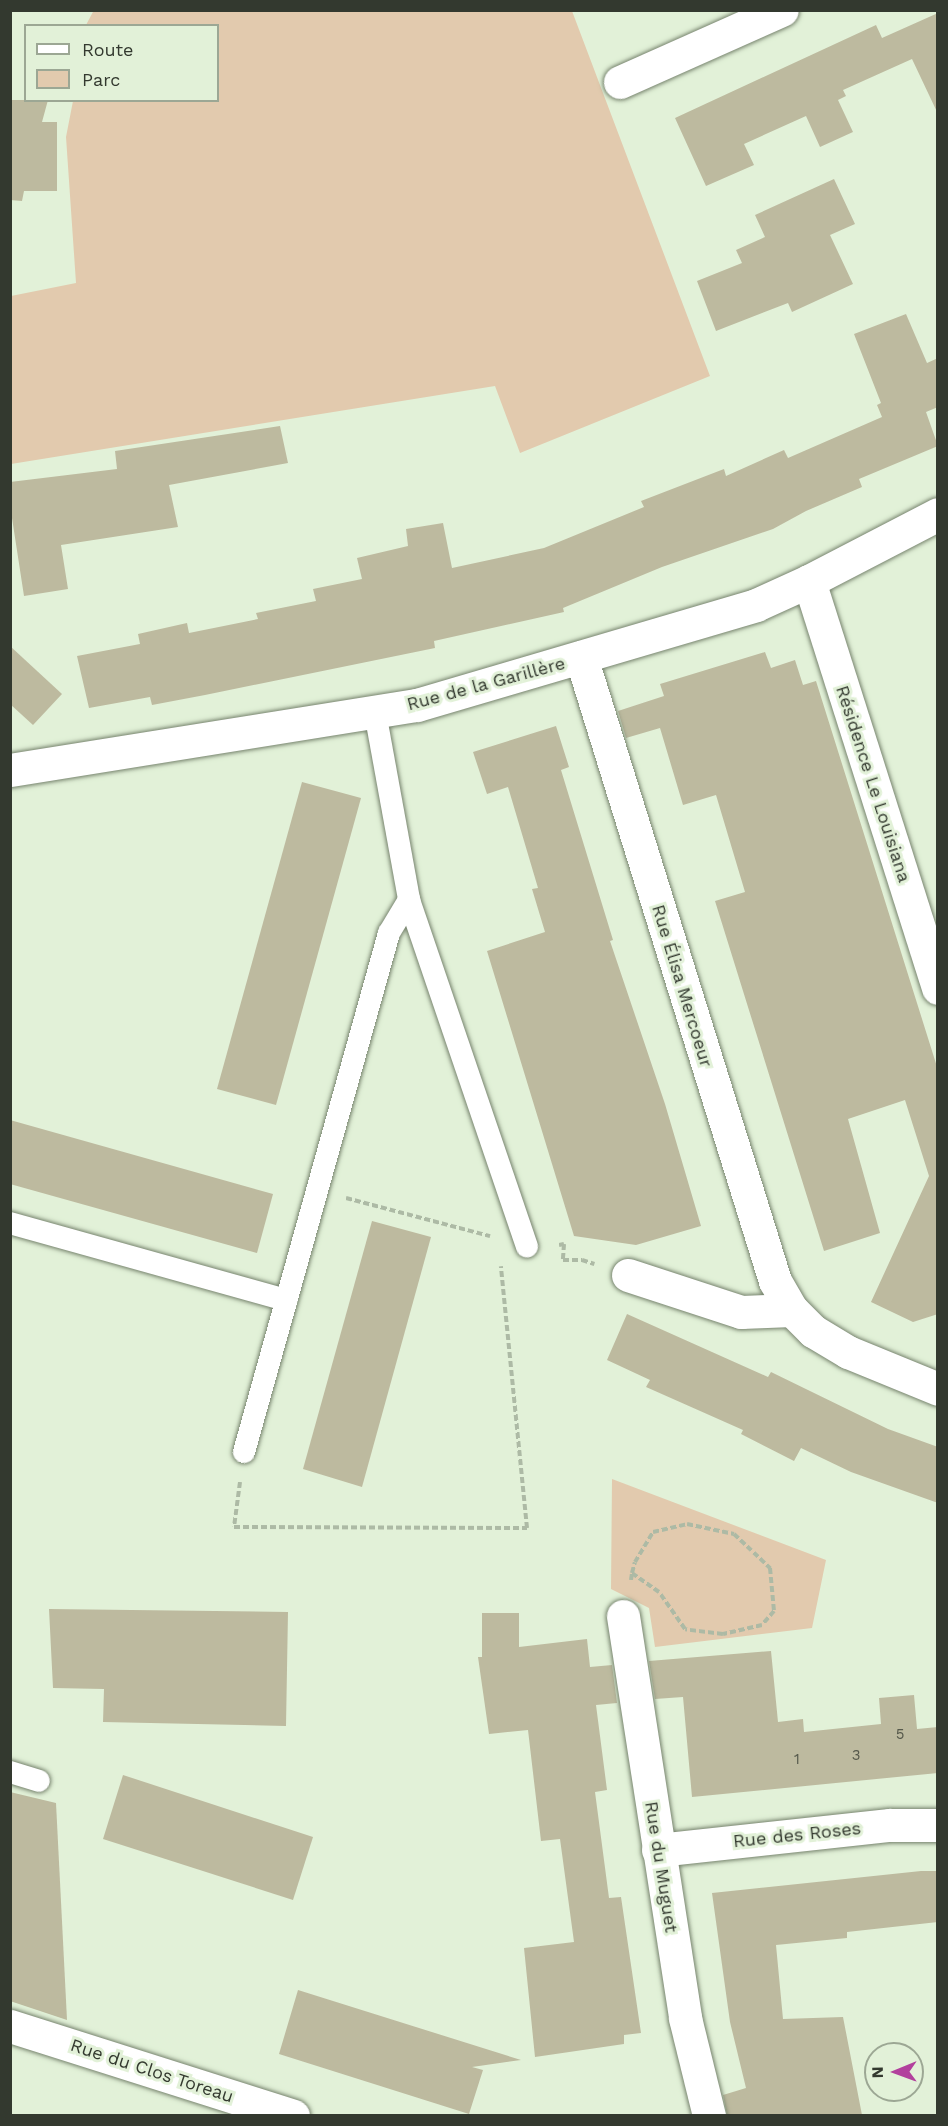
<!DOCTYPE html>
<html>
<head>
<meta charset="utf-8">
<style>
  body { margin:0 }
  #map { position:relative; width:948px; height:2126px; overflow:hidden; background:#e2f1d8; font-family:"Work Sans",sans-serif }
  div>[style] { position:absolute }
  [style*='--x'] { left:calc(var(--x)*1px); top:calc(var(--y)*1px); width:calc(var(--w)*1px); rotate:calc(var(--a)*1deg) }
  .green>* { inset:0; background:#e2caae }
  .building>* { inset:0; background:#bdba9f }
  .path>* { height:4px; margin-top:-2px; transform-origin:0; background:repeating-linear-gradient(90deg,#adbaa5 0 6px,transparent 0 9px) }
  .roads { filter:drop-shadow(0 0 2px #77846e) drop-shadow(0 0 2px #77846e) }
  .lane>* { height:22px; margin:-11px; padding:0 11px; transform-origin:11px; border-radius:11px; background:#fff }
  .street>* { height:33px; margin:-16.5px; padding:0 16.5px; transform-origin:16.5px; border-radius:16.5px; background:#fff }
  span { translate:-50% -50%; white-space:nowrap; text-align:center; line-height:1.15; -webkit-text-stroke:6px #e2f1d8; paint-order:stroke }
  .number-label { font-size:15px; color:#56594b }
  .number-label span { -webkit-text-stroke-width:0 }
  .street-label { font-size:18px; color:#33392f }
  .frame { position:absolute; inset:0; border:12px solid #33392f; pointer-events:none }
  .legend { position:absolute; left:24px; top:24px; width:195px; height:78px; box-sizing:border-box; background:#e2f1d8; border:2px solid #9ca794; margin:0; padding:8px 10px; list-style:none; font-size:18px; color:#33392f }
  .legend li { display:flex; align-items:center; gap:12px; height:30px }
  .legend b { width:30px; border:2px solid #9ca794 }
  .north { position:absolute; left:864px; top:2042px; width:60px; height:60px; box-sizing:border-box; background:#e2f1d8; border:2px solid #9ca794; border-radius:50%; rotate:269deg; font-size:16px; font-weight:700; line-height:24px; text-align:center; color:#33392f }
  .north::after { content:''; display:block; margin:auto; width:21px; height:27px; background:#b2419d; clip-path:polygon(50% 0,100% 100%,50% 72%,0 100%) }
</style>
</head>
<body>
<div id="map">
  <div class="green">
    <i style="clip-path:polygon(94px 10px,572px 11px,710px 376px,520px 453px,495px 386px,11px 464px,11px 296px,76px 283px,66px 137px,73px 101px,218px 100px,218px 26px,86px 25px)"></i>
    <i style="clip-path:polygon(612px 1479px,826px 1560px,812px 1628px,655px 1647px,649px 1608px,611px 1589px)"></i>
  </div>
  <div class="building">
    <i style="clip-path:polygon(938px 13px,938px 114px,912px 59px,843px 90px,846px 96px,838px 100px,853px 132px,820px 147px,806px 116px,744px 144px,754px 165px,706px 186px,675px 118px,876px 25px,882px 38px)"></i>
    <i style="clip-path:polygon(10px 100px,48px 100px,42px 122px,57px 122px,57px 191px,24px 191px,22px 201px,10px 200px)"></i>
    <i style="clip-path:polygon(834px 179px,855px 224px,830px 235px,853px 284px,792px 312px,788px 303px,716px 331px,697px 281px,742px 263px,736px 250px,765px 237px,755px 215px)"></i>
    <i style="clip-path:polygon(906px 314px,927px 363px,938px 358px,938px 407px,926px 412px,938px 446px,859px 479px,862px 487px,806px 511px,773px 529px,662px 567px,563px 608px,564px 612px,434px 641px,435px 648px,205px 695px,152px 705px,150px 697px,89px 708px,77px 656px,140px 644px,138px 634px,187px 623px,189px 633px,258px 619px,256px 613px,316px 601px,313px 589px,362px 579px,357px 558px,408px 546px,406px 529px,443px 523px,452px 568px,544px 548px,644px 507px,641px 501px,724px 469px,726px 476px,784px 450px,788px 458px,882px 417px,877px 405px,881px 403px,854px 334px)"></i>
    <i style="clip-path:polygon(280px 426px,288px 463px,169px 485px,178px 527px,61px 545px,68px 589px,24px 596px,10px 505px,10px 482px,117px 469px,115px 451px)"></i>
    <i style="clip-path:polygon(10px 646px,62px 694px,33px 725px,10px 704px)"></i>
    <i style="clip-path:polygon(765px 652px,771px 668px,795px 660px,803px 685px,816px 681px,938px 1070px,938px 1314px,913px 1322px,871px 1302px,929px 1176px,905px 1100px,848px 1119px,880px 1233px,824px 1251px,715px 901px,745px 892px,716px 795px,683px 805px,660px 728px,626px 738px,618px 711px,664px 696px,660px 684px)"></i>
    <i style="clip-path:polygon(556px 726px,569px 767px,561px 770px,613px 940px,610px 941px,665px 1104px,701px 1226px,636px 1245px,574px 1236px,487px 951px,545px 932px,532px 889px,538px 888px,508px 787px,487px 794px,473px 752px)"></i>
    <i style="clip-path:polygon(302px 782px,361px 798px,276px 1105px,217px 1089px)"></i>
    <i style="clip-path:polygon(10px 1120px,273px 1194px,257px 1253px,10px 1184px)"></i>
    <i style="clip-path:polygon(372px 1221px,431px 1237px,362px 1487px,303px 1469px)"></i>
    <i style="clip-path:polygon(627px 1314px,768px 1377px,771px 1372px,888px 1429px,938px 1447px,938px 1503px,851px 1472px,801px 1448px,794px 1461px,741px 1434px,743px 1430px,646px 1387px,650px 1380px,607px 1360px)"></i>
    <i style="clip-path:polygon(49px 1609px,288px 1612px,286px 1726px,103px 1722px,104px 1689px,53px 1688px)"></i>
    <i style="clip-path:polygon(482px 1613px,519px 1613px,519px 1647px,587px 1639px,590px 1667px,612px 1665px,617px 1703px,596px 1705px,607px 1790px,595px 1792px,609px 1898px,621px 1897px,641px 2033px,624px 2035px,624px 2044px,535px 2057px,524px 1948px,574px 1942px,560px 1839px,541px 1841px,528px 1730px,489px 1734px,478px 1657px,482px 1657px)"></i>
    <i style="clip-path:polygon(771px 1651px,778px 1722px,803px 1719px,804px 1732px,881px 1724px,879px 1698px,914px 1695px,917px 1729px,938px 1727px,938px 1773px,692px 1797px,683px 1697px,655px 1699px,649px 1661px)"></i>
    <i style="clip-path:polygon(123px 1775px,313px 1837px,293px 1900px,103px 1839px)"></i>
    <i style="clip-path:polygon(10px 1792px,56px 1803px,67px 2020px,10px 2001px)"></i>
    <i style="clip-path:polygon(921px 1871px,938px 1871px,938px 1922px,847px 1932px,847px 1938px,776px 1945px,783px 2019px,843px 2017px,862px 2115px,727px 2115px,723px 2095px,746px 2088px,730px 2022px,712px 1893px)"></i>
    <i style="clip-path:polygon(298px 1990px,521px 2060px,472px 2067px,483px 2070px,469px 2114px,279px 2054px)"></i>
  </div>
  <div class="path">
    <i style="--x:346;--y:1198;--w:149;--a:14.8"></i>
    <i style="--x:559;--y:1245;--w:5;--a:-11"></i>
    <i style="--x:564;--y:1244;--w:16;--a:94"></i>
    <i style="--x:563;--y:1260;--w:19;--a:0"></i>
    <i style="--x:582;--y:1260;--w:13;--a:18"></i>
    <i style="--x:240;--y:1482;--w:45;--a:97.6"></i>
    <i style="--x:234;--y:1527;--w:293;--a:0.2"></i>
    <i style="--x:527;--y:1528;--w:263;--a:-95.7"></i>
    <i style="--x:631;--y:1580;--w:7;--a:-82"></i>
    <i style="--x:632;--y:1573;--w:11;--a:-75"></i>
    <i style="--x:635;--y:1562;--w:35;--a:-59"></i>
    <i style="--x:653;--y:1532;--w:35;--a:-13"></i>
    <i style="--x:687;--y:1524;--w:48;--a:12"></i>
    <i style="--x:734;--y:1534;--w:50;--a:43.4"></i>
    <i style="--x:770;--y:1568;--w:43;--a:84.7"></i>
    <i style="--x:774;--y:1611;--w:18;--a:131"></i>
    <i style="--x:762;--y:1625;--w:40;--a:167"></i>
    <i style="--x:723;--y:1634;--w:38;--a:-173"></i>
    <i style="--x:685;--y:1629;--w:45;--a:-125.1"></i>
    <i style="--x:659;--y:1592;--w:33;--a:-145"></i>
  </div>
  <div class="roads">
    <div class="lane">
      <i style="--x:375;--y:712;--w:191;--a:79.7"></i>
      <i style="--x:409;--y:900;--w:366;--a:71.2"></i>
      <i style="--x:10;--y:1223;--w:287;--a:15.6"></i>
      <i style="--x:244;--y:1452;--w:539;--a:-74.39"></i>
      <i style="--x:389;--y:933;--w:39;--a:-59"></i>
      <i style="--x:10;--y:1772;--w:30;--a:17"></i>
    </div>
    <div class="street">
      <i style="--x:620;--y:82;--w:177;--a:-24"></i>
      <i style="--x:809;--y:581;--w:427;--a:72.4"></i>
      <i style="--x:581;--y:657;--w:653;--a:72.73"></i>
      <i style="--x:775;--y:1281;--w:34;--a:60"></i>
      <i style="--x:792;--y:1310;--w:30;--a:45"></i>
      <i style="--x:813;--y:1331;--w:41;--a:31"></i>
      <i style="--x:848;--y:1352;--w:97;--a:22.3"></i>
      <i style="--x:10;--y:770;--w:412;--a:-9.1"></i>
      <i style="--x:417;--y:705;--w:353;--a:-16.4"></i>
      <i style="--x:756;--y:605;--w:58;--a:-24.4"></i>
      <i style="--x:809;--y:581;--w:145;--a:-27.4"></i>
      <i style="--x:628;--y:1275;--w:119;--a:18.1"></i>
      <i style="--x:741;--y:1312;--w:51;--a:-2.2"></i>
      <i style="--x:623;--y:1616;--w:407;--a:81.2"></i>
      <i style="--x:685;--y:2018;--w:101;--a:76.2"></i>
      <i style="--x:658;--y:1850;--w:233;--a:-6.2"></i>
      <i style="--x:890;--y:1825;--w:48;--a:0"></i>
      <i style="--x:10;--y:2026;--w:297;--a:17.6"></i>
    </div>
  </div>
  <div class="number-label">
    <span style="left:900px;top:1735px">5</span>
    <span style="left:856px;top:1756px">3</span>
    <span style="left:797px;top:1760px">1</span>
  </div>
  <div class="street-label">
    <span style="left:486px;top:684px;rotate:-15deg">Rue de la Garillère</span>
    <span style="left:873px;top:784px;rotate:72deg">Résidence Le Louisiana</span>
    <span style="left:682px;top:986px;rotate:73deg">Rue Élisa Mercoeur</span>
    <span style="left:797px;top:1835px;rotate:-6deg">Rue des Roses</span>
    <span style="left:661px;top:1867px;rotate:81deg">Rue du Muguet</span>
    <span style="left:152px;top:2071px;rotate:18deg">Rue du Clos Toreau</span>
  </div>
  <div class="frame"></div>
  <ul class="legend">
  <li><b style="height:8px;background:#fff"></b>Route</li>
  <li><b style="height:16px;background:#e2caae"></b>Parc</li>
  </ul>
  <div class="north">N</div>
</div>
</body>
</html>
